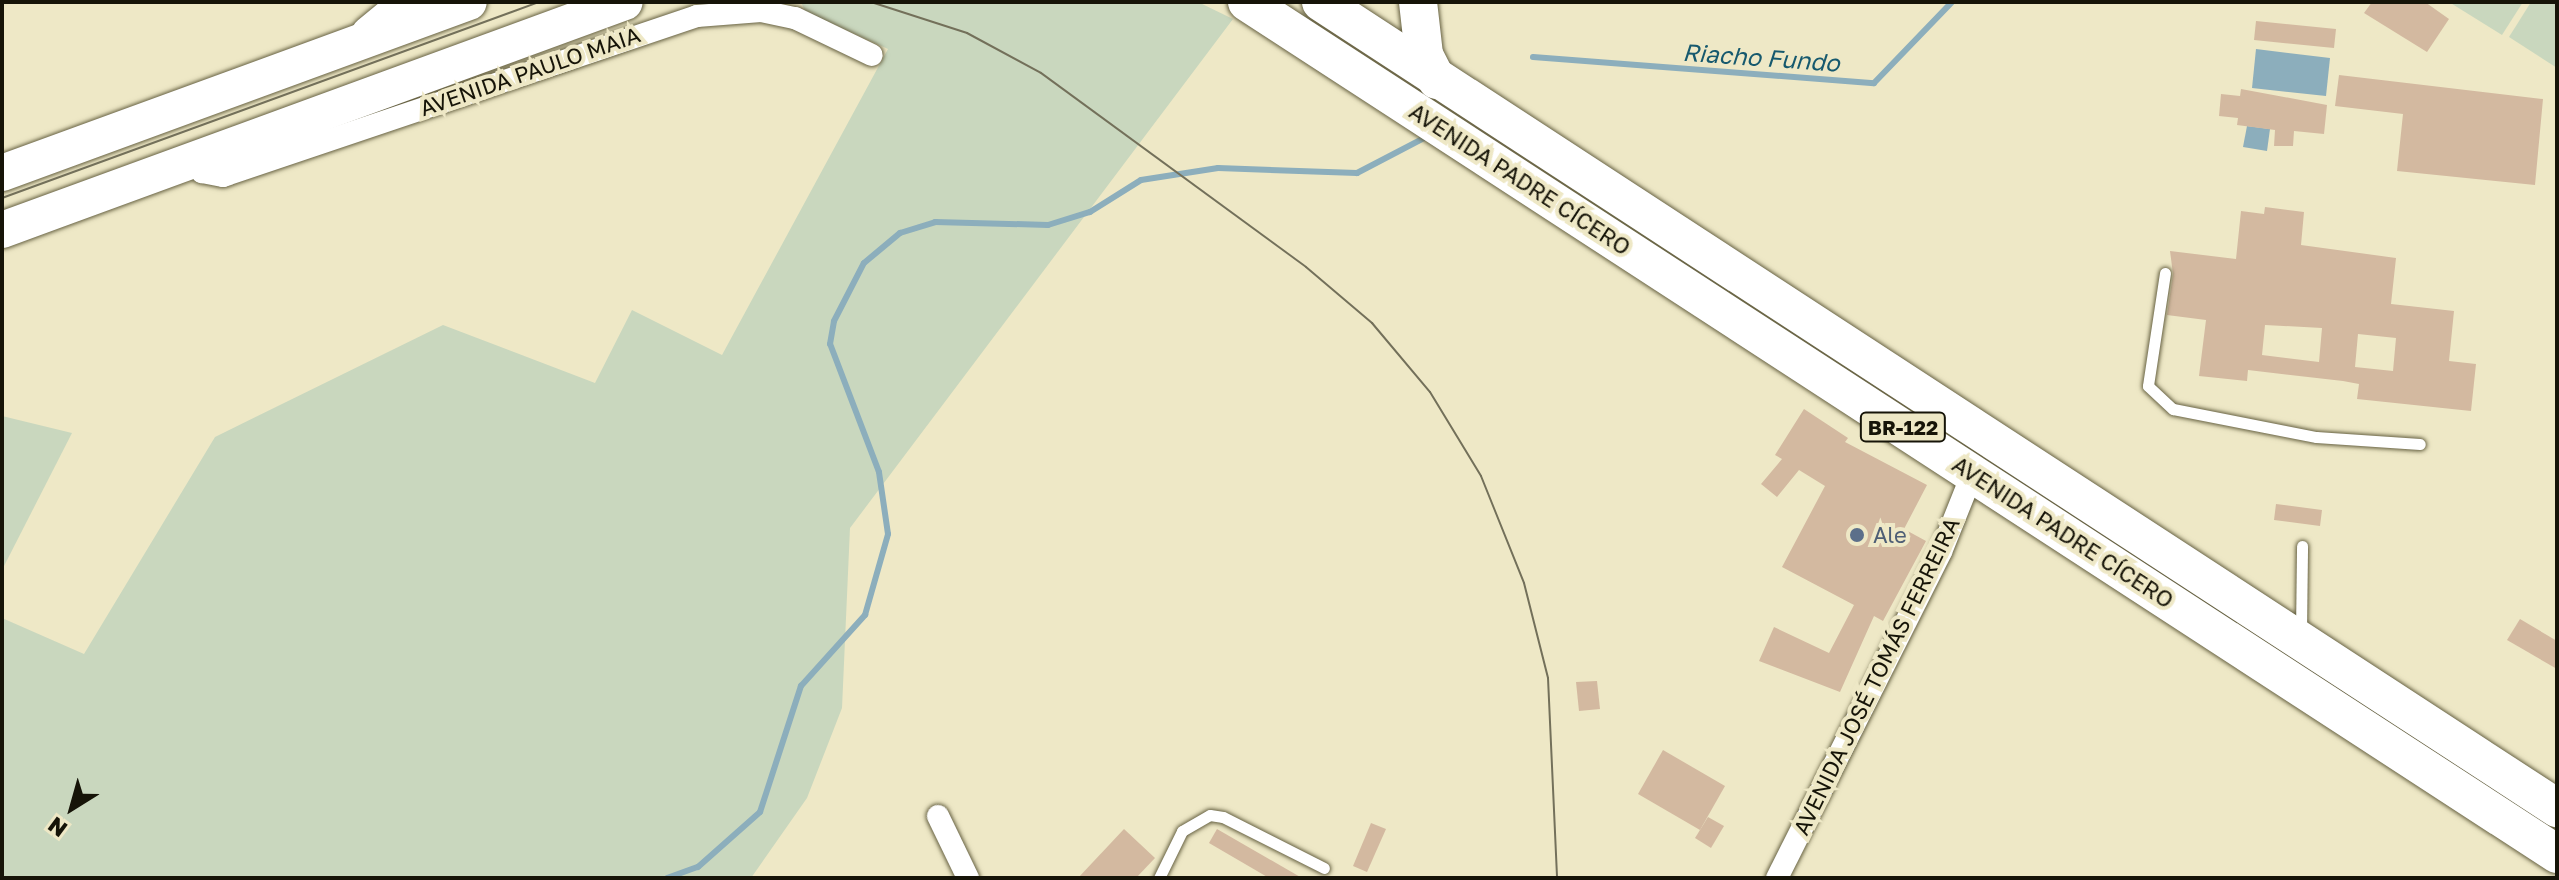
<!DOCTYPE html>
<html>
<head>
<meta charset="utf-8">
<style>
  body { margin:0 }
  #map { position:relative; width:2559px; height:880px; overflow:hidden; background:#eee8c6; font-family:"Golos Text",sans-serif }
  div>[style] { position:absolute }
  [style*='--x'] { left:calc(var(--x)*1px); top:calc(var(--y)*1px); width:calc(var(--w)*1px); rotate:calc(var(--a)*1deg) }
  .green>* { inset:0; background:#c9d7be }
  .water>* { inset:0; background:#8caebc }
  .stream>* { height:6px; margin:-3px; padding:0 3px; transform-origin:3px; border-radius:3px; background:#8caebc }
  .building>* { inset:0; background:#d3b9a0 }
  .roads { filter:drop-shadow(0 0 2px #676243) drop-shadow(0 0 2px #676243) }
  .service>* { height:11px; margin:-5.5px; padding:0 5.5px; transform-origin:5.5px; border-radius:5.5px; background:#fff }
  .minor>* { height:22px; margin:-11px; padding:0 11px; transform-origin:11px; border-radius:11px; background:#fff }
  .primary>* { height:36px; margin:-18px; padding:0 18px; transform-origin:18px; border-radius:18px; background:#fff }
  .trunk>* { height:38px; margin:-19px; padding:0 19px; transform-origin:19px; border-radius:19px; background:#fff }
  .tram>* { height:2px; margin:-1px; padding:0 1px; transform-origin:1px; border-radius:1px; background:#73705a }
  .dots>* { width:22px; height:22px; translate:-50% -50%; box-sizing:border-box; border:4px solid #eee8c6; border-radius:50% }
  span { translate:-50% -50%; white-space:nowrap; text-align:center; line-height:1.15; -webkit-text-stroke:8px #eee8c6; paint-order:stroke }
  .shield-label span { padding:2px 6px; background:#eee8c6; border:2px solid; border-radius:6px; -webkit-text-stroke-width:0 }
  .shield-label { font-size:20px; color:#161408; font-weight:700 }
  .street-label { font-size:22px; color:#161408 }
  .service-label { font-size:22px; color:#4e5e75 }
  .left { translate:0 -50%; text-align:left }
  .water-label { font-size:24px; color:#16596e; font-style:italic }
  .frame { position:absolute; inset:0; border:4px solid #161408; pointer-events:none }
  .north { position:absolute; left:32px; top:768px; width:80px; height:80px; -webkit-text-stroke:6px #eee8c6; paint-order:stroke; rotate:217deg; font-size:22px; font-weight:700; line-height:32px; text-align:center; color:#161408 }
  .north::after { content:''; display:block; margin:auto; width:28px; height:36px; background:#161408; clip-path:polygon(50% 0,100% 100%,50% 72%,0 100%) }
</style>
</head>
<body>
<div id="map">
  <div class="green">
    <i style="clip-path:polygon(801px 2px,1198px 2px,1233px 19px,850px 528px,842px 708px,807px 798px,751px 878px,2px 878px,2px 618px,84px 654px,215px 437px,443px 325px,595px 383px,632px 310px,722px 355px,888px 49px,805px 11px)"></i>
    <i style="clip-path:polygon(2449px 2px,2523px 2px,2502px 35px)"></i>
    <i style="clip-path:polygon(2531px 2px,2557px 2px,2557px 68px,2509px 37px)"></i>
    <i style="clip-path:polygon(2px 416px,72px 433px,2px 570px)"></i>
  </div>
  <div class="water">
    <i style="clip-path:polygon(2256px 49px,2330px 58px,2326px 96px,2252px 88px)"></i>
    <i style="clip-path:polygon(2247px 126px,2270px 129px,2267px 151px,2243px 147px)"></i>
  </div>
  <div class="stream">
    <i style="--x:1533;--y:57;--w:342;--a:4.4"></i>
    <i style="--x:1874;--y:83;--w:112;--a:-46.1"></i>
    <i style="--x:667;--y:878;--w:33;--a:-20"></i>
    <i style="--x:698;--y:867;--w:83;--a:-41.6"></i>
    <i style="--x:760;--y:812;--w:133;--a:-72"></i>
    <i style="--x:801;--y:686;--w:96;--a:-48"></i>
    <i style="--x:865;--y:615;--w:84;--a:-74.1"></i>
    <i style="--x:888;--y:534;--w:63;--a:-98.3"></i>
    <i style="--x:879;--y:472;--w:137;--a:-110.9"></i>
    <i style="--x:830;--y:344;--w:23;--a:-80"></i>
    <i style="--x:834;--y:321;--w:65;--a:-62.7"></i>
    <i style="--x:864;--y:263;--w:47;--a:-39.8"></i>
    <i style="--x:900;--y:233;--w:37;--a:-17"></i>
    <i style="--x:935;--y:222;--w:113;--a:1.5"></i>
    <i style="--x:1048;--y:225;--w:44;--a:-17.2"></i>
    <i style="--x:1090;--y:212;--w:60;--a:-32.1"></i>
    <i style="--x:1141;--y:180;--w:78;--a:-8.9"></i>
    <i style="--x:1218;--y:168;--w:139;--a:2.1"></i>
    <i style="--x:1357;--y:173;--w:76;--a:-27.6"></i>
  </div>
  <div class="building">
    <i style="clip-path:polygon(2372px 2px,2425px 2px,2449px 19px,2427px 52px,2364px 13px)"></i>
    <i style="clip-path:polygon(2256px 21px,2336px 29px,2334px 48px,2254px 40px)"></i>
    <i style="clip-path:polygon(2339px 75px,2543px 99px,2535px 185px,2397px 171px,2403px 114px,2335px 106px)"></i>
    <i style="clip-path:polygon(2241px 89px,2327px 105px,2324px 134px,2294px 131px,2293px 146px,2274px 146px,2275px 130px,2237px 125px,2238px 118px,2219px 116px,2221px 94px,2240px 96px)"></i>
    <i style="clip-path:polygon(evenodd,2265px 207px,2304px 212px,2301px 245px,2396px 258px,2391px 304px,2454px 311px,2449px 361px,2476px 364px,2471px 411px,2357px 399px,2359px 384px,2343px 381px,2248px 370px,2247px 381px,2199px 376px,2206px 320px,2167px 315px,2173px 274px,2170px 251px,2236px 259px,2241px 211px,2264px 214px,2265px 207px,2265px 325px,2322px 328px,2319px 362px,2262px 355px,2265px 325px,2265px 207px,2358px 334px,2396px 338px,2393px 371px,2355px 367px,2358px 334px)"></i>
    <i style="clip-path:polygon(1804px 409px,1848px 438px,1845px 442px,1927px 485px,1904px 529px,1926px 541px,1883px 621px,1874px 616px,1840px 692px,1759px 661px,1774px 627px,1829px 653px,1854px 605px,1782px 567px,1825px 486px,1799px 470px,1777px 497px,1761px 484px,1782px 459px,1775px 455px)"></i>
    <i style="clip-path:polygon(2276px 504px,2322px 510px,2320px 526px,2274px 520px)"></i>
    <i style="clip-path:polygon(2520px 619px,2557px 641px,2557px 669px,2507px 640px)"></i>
    <i style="clip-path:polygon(1597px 681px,1600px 709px,1579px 711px,1576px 682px)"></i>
    <i style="clip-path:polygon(1663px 750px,1725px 786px,1700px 830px,1638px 794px)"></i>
    <i style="clip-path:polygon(1708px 817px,1724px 826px,1711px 848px,1695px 838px)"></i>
    <i style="clip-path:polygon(1371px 823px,1386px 829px,1367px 872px,1353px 866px)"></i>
    <i style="clip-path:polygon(1124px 829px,1155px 858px,1136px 878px,1078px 878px)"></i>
    <i style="clip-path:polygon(1217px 829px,1302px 878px,1269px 878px,1209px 843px)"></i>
  </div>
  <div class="roads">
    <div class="service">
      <i style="--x:2165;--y:273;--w:114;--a:98.6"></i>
      <i style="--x:2148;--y:386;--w:34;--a:43"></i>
      <i style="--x:2173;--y:409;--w:146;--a:11.1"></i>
      <i style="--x:2316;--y:437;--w:104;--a:3.9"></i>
      <i style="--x:2301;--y:632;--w:86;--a:-89.3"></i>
      <i style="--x:1159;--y:878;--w:52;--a:-63.9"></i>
      <i style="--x:1182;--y:831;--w:32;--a:-30"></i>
      <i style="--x:1210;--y:815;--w:13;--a:9"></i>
      <i style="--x:1223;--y:817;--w:113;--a:26.8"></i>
    </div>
    <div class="minor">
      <i style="--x:194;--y:161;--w:14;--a:54"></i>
      <i style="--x:202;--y:172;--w:21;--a:11"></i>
      <i style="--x:223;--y:176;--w:500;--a:-18.65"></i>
      <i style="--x:697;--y:16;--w:64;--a:-4.5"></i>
      <i style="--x:761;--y:11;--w:35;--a:12"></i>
      <i style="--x:795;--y:18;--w:85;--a:25.7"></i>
      <i style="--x:938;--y:816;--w:69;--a:64.2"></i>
      <i style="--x:1777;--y:878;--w:365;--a:-63.3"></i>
      <i style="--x:1941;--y:552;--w:86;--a:-68.2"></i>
    </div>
    <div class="primary">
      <i style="--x:2;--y:173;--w:497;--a:-20.1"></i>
      <i style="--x:2;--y:230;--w:663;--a:-20.1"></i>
    </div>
    <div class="trunk">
      <i style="--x:1247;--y:2;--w:1563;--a:33.04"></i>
      <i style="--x:1321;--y:2;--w:1476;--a:33.11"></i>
      <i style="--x:1418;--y:2;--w:53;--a:83.5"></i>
      <i style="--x:1424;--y:55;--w:28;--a:63"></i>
      <i style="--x:370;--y:35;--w:52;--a:-39.5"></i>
    </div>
  </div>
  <div class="tram">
    <i style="--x:871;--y:2;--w:101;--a:17.9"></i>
    <i style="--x:967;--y:33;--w:84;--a:28.4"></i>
    <i style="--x:1041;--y:73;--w:328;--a:36.2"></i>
    <i style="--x:1306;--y:267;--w:87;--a:40.3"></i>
    <i style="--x:1372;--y:323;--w:90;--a:50"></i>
    <i style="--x:1430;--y:392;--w:98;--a:58.7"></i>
    <i style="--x:1481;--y:476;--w:115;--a:68.1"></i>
    <i style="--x:1524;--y:583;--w:98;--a:75.8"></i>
    <i style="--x:1548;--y:678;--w:200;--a:87.4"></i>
    <i style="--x:2;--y:198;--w:572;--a:-20.05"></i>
  </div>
  <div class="dots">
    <i style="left:1857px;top:535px;background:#5c6f8a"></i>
  </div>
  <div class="shield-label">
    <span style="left:1903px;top:427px">BR-122</span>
  </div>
  <div class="street-label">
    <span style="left:530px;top:71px;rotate:-19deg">AVENIDA PAULO MAIA</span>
    <span style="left:1520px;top:179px;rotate:33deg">AVENIDA PADRE CÍCERO</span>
    <span style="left:2063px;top:532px;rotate:33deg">AVENIDA PADRE CÍCERO</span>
    <span style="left:1876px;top:676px;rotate:-64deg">AVENIDA JOSÉ TOMÁS FERREIRA</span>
  </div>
  <div class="service-label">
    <span class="left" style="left:1873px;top:535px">Ale</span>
  </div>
  <div class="water-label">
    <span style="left:1761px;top:57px;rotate:4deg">Riacho Fundo</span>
  </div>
  <div class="frame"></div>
  <div class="north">N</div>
</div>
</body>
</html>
